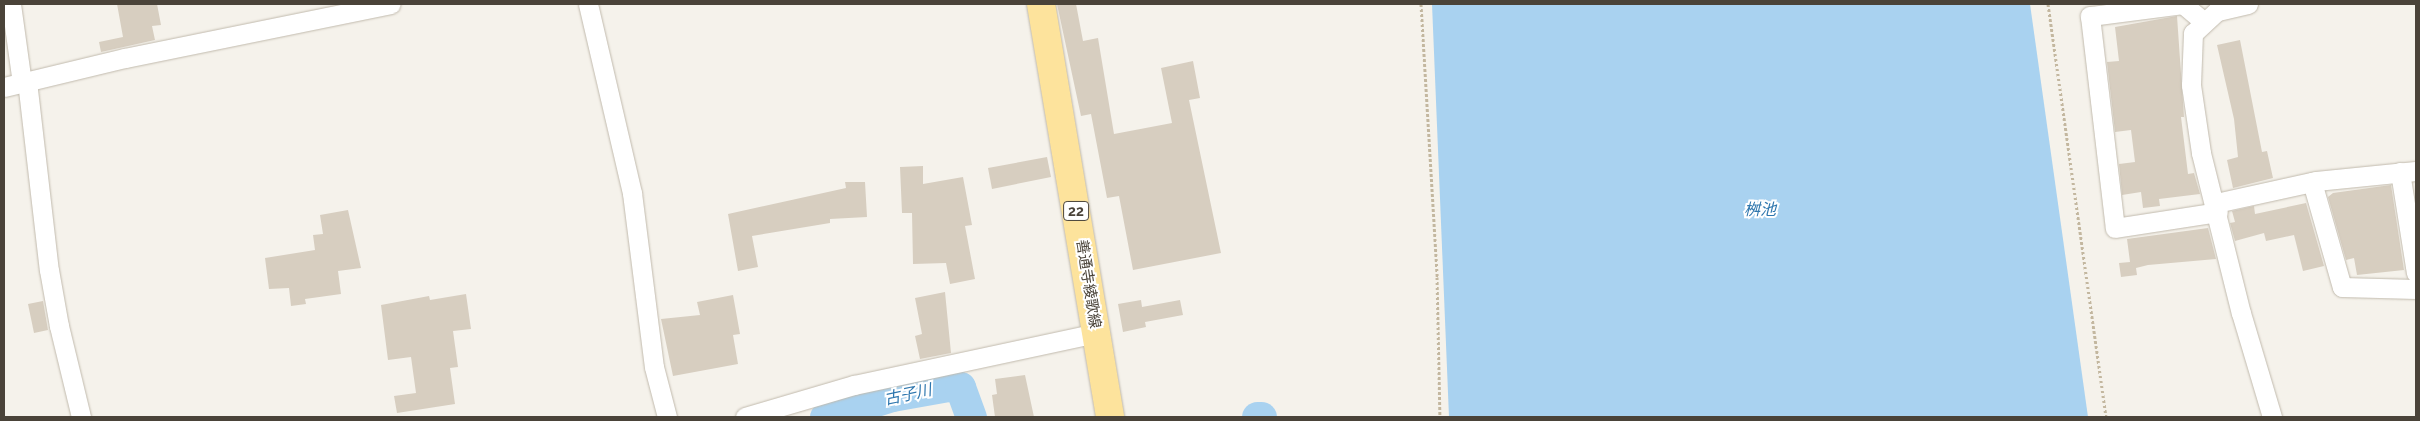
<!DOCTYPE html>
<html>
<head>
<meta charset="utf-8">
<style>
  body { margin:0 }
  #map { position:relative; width:2420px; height:421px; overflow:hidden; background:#f5f2eb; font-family:Raleway,"Noto Sans JP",sans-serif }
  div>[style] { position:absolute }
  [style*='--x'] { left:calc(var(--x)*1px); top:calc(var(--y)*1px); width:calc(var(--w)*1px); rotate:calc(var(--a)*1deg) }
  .water>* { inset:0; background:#a9d2f0 }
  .river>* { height:31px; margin:-15.5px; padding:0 15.5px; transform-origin:15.5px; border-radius:15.5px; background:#a9d2f0 }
  .building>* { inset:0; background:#d7cec0 }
  .path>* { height:3px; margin-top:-1.5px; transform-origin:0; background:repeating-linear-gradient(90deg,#c3b79f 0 2.5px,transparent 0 5px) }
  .roads { filter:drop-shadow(0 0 1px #c1baad) drop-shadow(0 0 1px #c1baad) }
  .street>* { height:19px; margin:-9.5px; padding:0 9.5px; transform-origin:9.5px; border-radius:9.5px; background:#fff }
  .primary>* { height:28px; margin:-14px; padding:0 14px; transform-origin:14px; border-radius:14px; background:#fde39c }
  span { translate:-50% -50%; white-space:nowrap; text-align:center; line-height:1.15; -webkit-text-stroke:4px #fff; paint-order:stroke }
  .shield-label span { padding:1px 4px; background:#fff; border:1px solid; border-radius:4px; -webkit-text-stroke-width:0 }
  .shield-label { font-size:14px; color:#4a4339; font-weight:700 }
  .street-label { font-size:15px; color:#4a4339 }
  .water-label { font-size:16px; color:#2f77ae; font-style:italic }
  .frame { position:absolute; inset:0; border:5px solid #4a4339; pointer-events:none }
</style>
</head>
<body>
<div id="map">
  <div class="water">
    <i style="clip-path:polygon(1432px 4px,2030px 4px,2088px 417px,1449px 417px)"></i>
  </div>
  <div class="river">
    <i style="--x:825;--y:417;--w:70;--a:-17.4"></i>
    <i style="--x:892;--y:396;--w:57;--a:-10.1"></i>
    <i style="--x:948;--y:386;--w:12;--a:5"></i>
    <i style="--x:960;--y:387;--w:32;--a:70"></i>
    <i style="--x:1257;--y:417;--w:4;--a:0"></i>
  </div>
  <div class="building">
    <i style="clip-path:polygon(117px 4px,157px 4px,161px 25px,152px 26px,155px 40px,101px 52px,99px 42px,123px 37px)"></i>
    <i style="clip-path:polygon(1057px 4px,1076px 4px,1083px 41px,1098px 38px,1114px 134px,1172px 123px,1161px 68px,1193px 61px,1200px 98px,1189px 100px,1221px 253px,1133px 270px,1119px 196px,1107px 198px,1091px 114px,1081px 116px)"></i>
    <i style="clip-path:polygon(2177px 16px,2184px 117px,2181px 117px,2188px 174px,2194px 173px,2200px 194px,2159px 199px,2160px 206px,2143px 208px,2141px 192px,2122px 195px,2119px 164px,2135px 162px,2131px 130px,2115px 132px,2107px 62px,2119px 61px,2115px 27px)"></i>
    <i style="clip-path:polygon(2240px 40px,2262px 152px,2267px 151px,2273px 178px,2233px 188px,2227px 160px,2238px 157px,2234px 119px,2217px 45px)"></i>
    <i style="clip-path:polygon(1047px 157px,1051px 177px,992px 189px,988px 168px)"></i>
    <i style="clip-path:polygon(923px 166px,923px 184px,963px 177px,972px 225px,965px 226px,975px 279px,950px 284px,946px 263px,913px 264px,912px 213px,902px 213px,900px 167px)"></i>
    <i style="clip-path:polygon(845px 182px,865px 182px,867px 217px,830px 219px,830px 223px,752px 236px,758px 267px,738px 271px,728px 214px,846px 188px)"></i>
    <i style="clip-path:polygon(2391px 185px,2404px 270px,2357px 275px,2354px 258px,2346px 260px,2328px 197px,2333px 193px)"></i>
    <i style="clip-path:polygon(2306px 203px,2324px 266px,2303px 271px,2294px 235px,2266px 241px,2264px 233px,2235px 241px,2230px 223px,2235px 222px,2232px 211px,2254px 206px,2255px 214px)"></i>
    <i style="clip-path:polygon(348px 210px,361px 268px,338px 271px,341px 294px,305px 299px,306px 304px,291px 306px,289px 288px,269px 289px,265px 258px,315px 250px,313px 235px,323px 234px,320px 215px)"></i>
    <i style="clip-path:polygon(2208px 228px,2216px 259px,2148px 265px,2136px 268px,2137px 275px,2121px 277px,2119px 263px,2130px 262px,2127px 239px)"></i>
    <i style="clip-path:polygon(945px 292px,951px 353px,920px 359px,915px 336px,922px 334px,915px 298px)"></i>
    <i style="clip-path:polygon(466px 294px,471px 329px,453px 331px,458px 367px,450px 368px,455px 404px,397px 413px,394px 396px,416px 393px,411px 357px,388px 360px,381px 305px,429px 296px,430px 300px)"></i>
    <i style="clip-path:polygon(733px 295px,740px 334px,733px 335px,738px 364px,673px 376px,661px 319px,700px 315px,697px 302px)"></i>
    <i style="clip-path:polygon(1141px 300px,1142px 307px,1180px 300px,1183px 315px,1145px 322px,1146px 327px,1123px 332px,1118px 304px)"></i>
    <i style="clip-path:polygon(43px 301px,48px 330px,34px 333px,28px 304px)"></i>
    <i style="clip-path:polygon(1025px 375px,1034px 417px,995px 417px,992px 395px,997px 394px,995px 379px)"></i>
  </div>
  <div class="path">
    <i style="--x:1421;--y:4;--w:273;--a:86.6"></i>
    <i style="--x:1437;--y:277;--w:140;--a:88.8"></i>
    <i style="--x:2048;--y:4;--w:417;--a:82"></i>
  </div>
  <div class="roads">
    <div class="street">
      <i style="--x:11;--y:4;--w:80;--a:82.1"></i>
      <i style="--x:588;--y:4;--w:194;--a:76.9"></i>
      <i style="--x:632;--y:193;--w:175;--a:82.8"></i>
      <i style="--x:654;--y:367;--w:52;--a:75.4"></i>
      <i style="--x:2248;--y:4;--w:32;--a:167"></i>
      <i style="--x:2217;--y:11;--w:33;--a:137"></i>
      <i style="--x:2193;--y:33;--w:52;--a:92.2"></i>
      <i style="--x:2191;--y:85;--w:69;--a:81.6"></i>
      <i style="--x:2201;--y:153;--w:165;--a:76"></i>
      <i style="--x:2241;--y:313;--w:109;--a:73.4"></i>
      <i style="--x:2203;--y:21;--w:26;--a:-140"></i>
      <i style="--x:2183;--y:4;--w:94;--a:172.6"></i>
      <i style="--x:2090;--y:16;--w:213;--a:83.3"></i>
      <i style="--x:2115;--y:228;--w:104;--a:-8.8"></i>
      <i style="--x:27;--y:81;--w:190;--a:83.4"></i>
      <i style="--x:49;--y:270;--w:57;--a:79.9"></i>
      <i style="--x:59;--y:326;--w:94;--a:76.4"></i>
      <i style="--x:4;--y:87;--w:124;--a:-13.5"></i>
      <i style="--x:125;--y:58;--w:271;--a:-11.5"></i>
      <i style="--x:2400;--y:172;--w:102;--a:81"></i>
      <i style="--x:2312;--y:182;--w:109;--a:74.1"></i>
      <i style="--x:2342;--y:287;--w:74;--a:1.5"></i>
      <i style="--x:2216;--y:203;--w:102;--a:-12.4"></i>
      <i style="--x:2316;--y:181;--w:100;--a:-5.7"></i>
      <i style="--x:745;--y:417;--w:114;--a:-16.4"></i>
      <i style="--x:854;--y:385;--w:248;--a:-12.1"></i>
    </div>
    <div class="primary">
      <i style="--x:1041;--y:4;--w:419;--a:80.5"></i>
    </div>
  </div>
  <div class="shield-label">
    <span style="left:1076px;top:211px">22</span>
  </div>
  <div class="street-label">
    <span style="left:1088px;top:284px;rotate:81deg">善通寺綾歌線</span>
  </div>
  <div class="water-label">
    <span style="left:1760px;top:210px">桝池</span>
    <span style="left:908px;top:395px;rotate:-12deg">古子川</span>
  </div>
  <div class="frame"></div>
</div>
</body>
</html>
